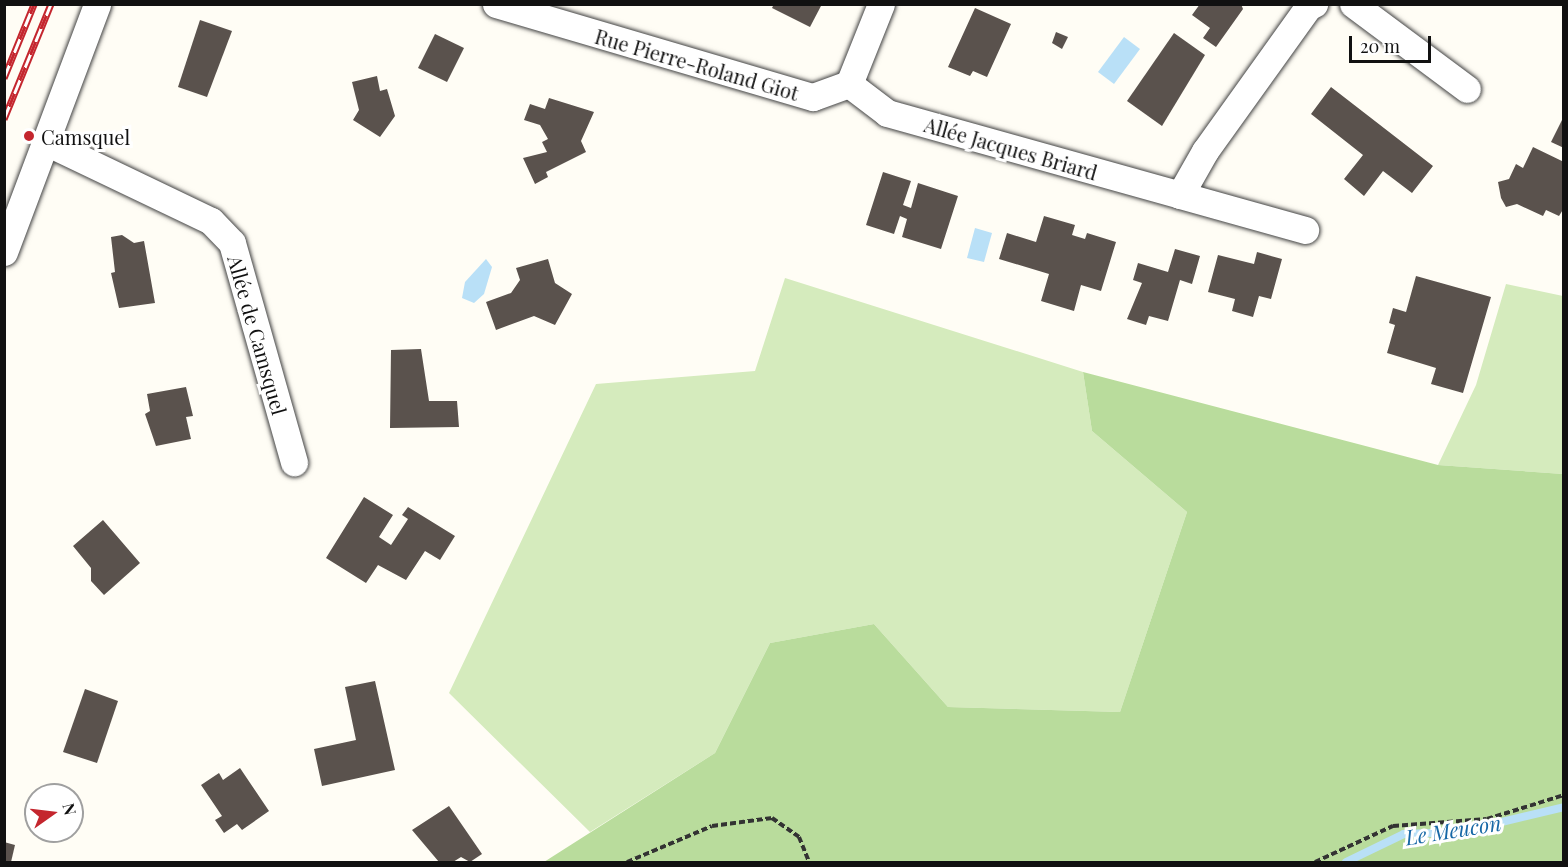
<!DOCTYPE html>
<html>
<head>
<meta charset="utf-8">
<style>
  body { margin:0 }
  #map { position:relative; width:1568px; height:867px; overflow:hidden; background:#fffdf5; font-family:"Playfair Display",serif }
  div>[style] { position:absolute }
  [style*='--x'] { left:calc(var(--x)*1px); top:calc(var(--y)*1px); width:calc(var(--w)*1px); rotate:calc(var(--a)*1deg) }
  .green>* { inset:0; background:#d5ebbd }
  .forest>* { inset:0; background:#b9dc9c }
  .water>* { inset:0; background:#b9e0f7 }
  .stream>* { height:8px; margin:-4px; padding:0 4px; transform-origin:4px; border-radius:4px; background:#b9e0f7 }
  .building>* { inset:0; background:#5a524d }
  .path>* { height:4px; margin-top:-2px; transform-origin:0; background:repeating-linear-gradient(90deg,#333 0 6px,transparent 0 9px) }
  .roads { filter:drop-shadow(0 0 2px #444) drop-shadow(0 0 2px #444) }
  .minor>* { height:27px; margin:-13.5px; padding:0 13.5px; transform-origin:13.5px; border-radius:13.5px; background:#fff }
  .rail>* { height:7px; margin-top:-3.5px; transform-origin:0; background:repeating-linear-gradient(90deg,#fff 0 14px,#c4262e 0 28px); box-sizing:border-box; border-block:2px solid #c4262e }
  .dots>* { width:16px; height:16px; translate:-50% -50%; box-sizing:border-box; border:3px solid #fff; border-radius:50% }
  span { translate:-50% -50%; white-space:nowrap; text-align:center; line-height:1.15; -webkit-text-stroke:6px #fff; paint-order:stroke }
  .street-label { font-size:20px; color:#111 }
  .poi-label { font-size:20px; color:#111 }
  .left { translate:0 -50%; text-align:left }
  .water-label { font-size:21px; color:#1768a6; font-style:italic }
  .frame { position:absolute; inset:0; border:6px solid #111; pointer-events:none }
  .north { position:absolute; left:24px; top:783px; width:60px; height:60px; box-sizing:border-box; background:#fff; border:2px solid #a0a0a0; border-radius:50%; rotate:76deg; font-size:16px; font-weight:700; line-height:24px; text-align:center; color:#111 }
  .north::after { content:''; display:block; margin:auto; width:21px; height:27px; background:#c4262e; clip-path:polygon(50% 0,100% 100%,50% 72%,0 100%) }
  .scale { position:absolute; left:1349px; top:36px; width:82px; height:27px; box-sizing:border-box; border:3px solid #111; border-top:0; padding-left:8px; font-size:18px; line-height:21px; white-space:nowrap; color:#111; -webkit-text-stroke:4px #fff; paint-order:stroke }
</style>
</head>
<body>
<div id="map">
  <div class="green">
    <i style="clip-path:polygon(785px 278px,1083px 372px,1092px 431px,1187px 512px,1120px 712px,948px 707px,874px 624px,770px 643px,715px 753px,590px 832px,449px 693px,596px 384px,755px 371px)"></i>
    <i style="clip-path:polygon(1506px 284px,1563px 296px,1563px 474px,1438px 465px,1476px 385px)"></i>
  </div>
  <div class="forest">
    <i style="clip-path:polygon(1083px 372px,1438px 465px,1563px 474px,1563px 862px,544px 862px,715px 753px,770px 643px,874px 624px,948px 707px,1120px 712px,1187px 512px,1092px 431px)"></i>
  </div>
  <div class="water">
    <i style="clip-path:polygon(1124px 37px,1140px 49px,1114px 84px,1098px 72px)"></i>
    <i style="clip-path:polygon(975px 228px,992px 233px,984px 262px,967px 258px)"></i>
    <i style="clip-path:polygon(486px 259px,492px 267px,484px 294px,474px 303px,462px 298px,465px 282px)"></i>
  </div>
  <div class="stream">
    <i style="--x:1346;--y:862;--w:64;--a:-25.8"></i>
    <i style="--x:1404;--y:834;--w:56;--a:-2"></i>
    <i style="--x:1460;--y:832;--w:107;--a:-13.5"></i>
  </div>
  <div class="building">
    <i style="clip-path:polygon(774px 4px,822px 4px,810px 27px,772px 8px)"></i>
    <i style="clip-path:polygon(1200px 4px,1241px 4px,1243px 9px,1216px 47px,1203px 38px,1210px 28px,1192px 15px)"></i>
    <i style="clip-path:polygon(975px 8px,1011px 24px,987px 77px,973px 71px,970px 76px,948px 67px)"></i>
    <i style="clip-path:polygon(200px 20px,232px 31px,207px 97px,178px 87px)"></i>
    <i style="clip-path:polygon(1056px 32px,1068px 37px,1062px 49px,1052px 43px)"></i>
    <i style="clip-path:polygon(1174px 33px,1205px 55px,1162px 126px,1127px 101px)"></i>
    <i style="clip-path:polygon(435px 34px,464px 48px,447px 82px,418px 68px)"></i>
    <i style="clip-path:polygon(377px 76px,380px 91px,387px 89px,395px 116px,380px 137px,353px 120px,359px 110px,352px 82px)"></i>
    <i style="clip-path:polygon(1331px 87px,1433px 166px,1412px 193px,1383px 171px,1364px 196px,1344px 179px,1363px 155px,1311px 114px)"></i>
    <i style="clip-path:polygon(549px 98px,594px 112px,581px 141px,586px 152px,546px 172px,548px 177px,535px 184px,523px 158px,547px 152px,542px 142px,548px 139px,540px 125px,524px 120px,530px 104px,545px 109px)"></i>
    <i style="clip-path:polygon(1564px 116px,1564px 148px,1551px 142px)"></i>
    <i style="clip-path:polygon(1533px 147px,1564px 162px,1564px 208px,1559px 216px,1546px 210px,1543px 216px,1517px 204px,1506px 207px,1501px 198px,1498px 182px,1509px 179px,1516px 164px,1523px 168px)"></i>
    <i style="clip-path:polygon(883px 172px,911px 181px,903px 205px,911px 208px,918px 183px,958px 196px,941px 249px,902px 237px,907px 219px,900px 216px,894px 234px,866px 225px)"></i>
    <i style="clip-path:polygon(1044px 216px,1075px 225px,1072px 235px,1085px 239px,1087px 233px,1116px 242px,1101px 291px,1081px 285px,1074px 311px,1041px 301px,1049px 274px,999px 259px,1007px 233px,1036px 242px)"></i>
    <i style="clip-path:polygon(122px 235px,134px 243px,144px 241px,155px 303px,119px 308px,111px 273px,115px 272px,111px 237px)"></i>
    <i style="clip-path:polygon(1175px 249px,1200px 256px,1192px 284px,1180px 280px,1168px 321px,1149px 316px,1146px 325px,1127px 319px,1142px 283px,1133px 280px,1138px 263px,1168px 272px)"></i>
    <i style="clip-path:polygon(1257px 252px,1282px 259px,1271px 299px,1259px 296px,1253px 317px,1232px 311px,1235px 299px,1208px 292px,1218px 255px,1254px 264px)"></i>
    <i style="clip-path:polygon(548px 259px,555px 283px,572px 294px,555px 325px,534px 316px,496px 330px,486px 302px,511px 293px,520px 280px,516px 268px)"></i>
    <i style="clip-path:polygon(1416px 276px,1491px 297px,1463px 393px,1431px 384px,1436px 368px,1387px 353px,1395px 325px,1389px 323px,1393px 308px,1406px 312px)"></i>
    <i style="clip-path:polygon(421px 349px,429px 401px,457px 401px,459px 427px,390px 428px,391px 350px)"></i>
    <i style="clip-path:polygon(186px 387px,193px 416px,186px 417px,191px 439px,156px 446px,145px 414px,150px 411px,147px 394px)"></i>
    <i style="clip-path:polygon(364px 497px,393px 515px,379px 537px,391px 545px,408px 519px,402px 515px,408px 507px,455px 536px,440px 560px,425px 551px,406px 580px,378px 565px,366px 583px,326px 558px)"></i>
    <i style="clip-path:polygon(103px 520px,140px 563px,104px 595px,91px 581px,91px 568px,73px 546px)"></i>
    <i style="clip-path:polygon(375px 681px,395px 770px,322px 786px,314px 749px,356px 740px,345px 687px)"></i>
    <i style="clip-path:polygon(85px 689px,118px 701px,97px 763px,63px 752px)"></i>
    <i style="clip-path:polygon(240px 768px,269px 811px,242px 830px,237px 824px,224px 833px,215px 820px,222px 816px,201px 785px,219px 773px,223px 780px)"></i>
    <i style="clip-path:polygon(449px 806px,482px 854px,470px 862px,461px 857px,453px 862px,439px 862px,412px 830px)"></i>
    <i style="clip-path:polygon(4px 842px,15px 845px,11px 862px,4px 862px)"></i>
  </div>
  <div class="path">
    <i style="--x:627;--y:862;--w:92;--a:-23"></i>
    <i style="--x:712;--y:826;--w:61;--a:-7.6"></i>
    <i style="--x:772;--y:818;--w:33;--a:35"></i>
    <i style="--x:799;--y:837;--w:27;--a:68"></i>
    <i style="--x:1315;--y:862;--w:86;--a:-24.8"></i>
    <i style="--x:1393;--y:826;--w:94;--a:-4.3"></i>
    <i style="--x:1487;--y:819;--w:81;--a:-17.3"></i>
  </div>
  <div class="roads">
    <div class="minor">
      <i style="--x:496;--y:4;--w:330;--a:16.4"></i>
      <i style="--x:813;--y:97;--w:38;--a:-20"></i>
      <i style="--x:849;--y:84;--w:86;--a:-68.2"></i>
      <i style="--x:1353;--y:4;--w:142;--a:36.7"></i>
      <i style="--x:849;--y:84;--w:48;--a:37.3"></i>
      <i style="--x:887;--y:113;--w:304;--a:15.6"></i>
      <i style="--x:1180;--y:195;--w:51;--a:-60.4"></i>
      <i style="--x:1205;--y:151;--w:177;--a:-54.4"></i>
      <i style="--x:1308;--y:7;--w:7;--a:-27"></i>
      <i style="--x:44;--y:141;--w:185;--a:25.6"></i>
      <i style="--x:211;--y:221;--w:30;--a:46"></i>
      <i style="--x:232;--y:243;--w:228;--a:74.2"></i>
      <i style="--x:1180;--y:195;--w:130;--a:15.6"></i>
      <i style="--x:4;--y:252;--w:265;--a:-69.4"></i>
    </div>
  </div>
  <div class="rail">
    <i style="--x:4;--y:78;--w:80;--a:-67.9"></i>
    <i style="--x:4;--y:119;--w:124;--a:-67.8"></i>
  </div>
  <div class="dots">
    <i style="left:29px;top:136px;background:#c4262e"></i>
  </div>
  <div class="street-label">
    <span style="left:697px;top:64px;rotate:16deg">Rue Pierre-Roland Giot</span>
    <span style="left:1011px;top:148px;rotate:16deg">Allée Jacques Briard</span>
    <span style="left:258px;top:335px;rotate:74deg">Allée de Camsquel</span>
  </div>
  <div class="poi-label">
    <span class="left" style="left:41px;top:136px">Camsquel</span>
  </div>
  <div class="water-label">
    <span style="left:1453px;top:829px;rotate:-9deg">Le Meucon</span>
  </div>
  <div class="frame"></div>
  <div class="north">N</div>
  <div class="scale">20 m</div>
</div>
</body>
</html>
